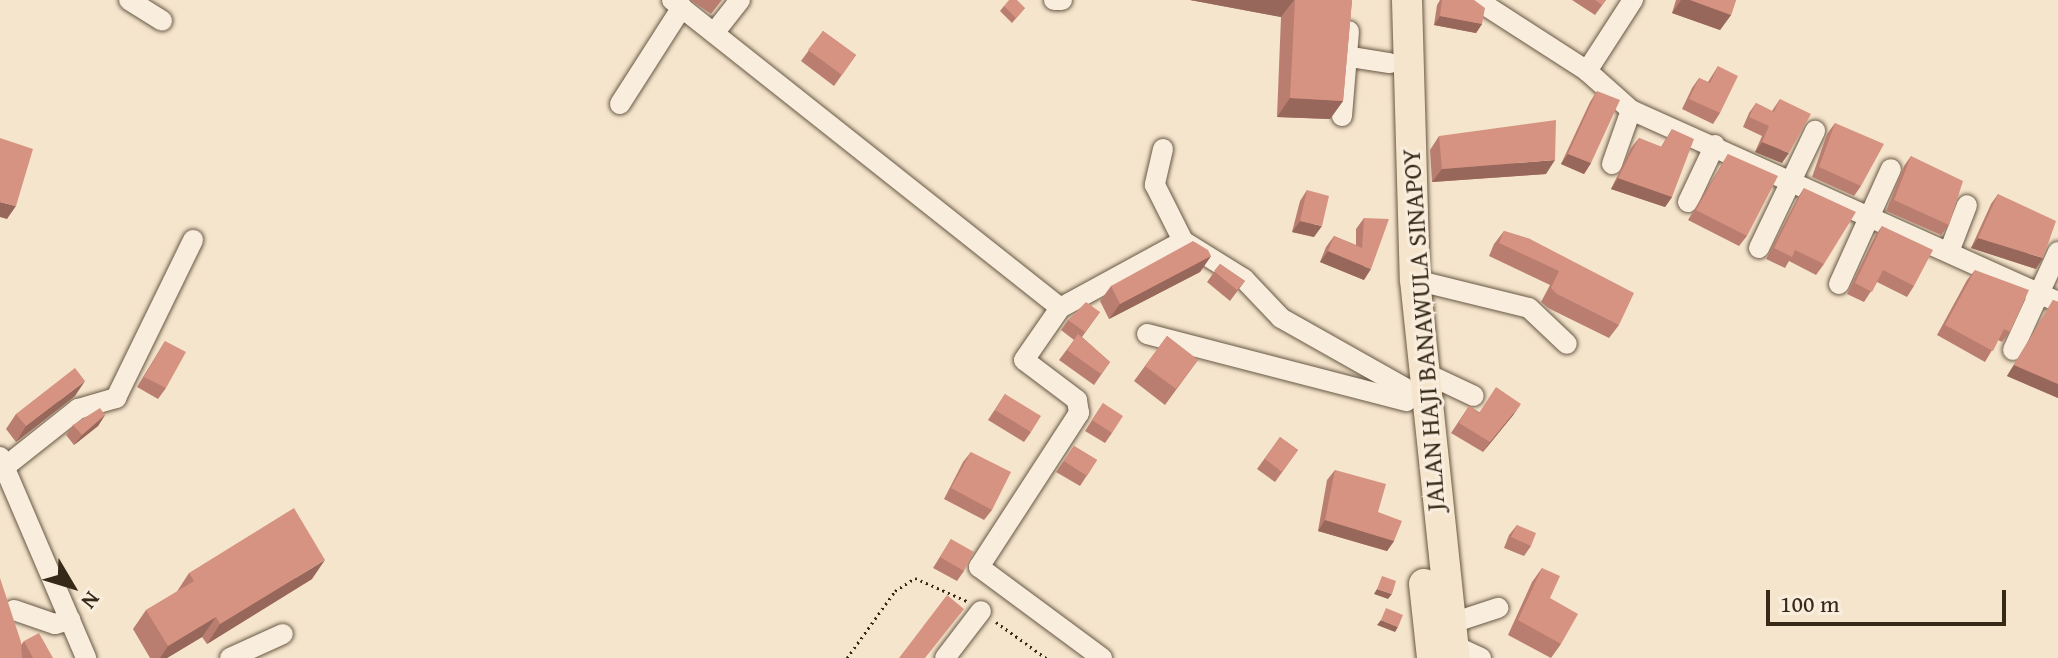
<!DOCTYPE html>
<html>
<head>
<meta charset="utf-8">
<style>
  body { margin:0 }
  #map { position:relative; width:2058px; height:658px; overflow:hidden; background:#f6e5cd; font-family:"Gentium Book Plus",serif }
  div>[style] { position:absolute }
  [style*='--x'] { left:calc(var(--x)*1px); top:calc(var(--y)*1px); width:calc(var(--w)*1px); rotate:calc(var(--a)*1deg) }
  .path>* { height:3px; margin-top:-1.5px; transform-origin:0; background:repeating-linear-gradient(90deg,#372917 0 2px,transparent 0 6px) }
  .roads { filter:drop-shadow(0 0 2px #675844) drop-shadow(0 0 2px #675844) }
  .minor>* { height:20px; margin:-10px; padding:0 10px; transform-origin:10px; border-radius:10px; background:#f9eede }
  .highway>* { height:30px; margin:-15px; padding:0 15px; transform-origin:15px; border-radius:15px; background:#f6e5cd }
  .wall>* { inset:0; background:#b97e6f }
  .shaded-wall>* { inset:0; background:#96675a }
  .building>* { inset:0; background:#d79381 }
  span { translate:-50% -50%; white-space:nowrap; text-align:center; line-height:1.15; -webkit-text-stroke:6px #f9eede; paint-order:stroke }
  .street-label { font-size:26px; color:#372917 }
  .north { position:absolute; left:32px; top:546px; width:80px; height:80px; -webkit-text-stroke:6px #f9eede; paint-order:stroke; rotate:128deg; font-size:22px; font-weight:700; line-height:32px; text-align:center; color:#372917 }
  .north::after { content:''; display:block; margin:auto; width:28px; height:36px; background:#372917; clip-path:polygon(50% 0,100% 100%,50% 72%,0 100%) }
  .scale { position:absolute; left:1766px; top:590px; width:240px; height:36px; box-sizing:border-box; border:4px solid #372917; border-top:0; padding-left:10px; font-size:24px; line-height:28px; white-space:nowrap; color:#372917; -webkit-text-stroke:6px #f9eede; paint-order:stroke }
</style>
</head>
<body>
<div id="map">
  <div class="path">
    <i style="--x:996;--y:622;--w:62;--a:35.8"></i>
    <i style="--x:847;--y:658;--w:82;--a:-54.4"></i>
    <i style="--x:895;--y:591;--w:24;--a:-33"></i>
    <i style="--x:915;--y:578;--w:57;--a:23.9"></i>
  </div>
  <div class="roads">
    <div class="minor">
      <i style="--x:129;--y:0;--w:39;--a:32"></i>
      <i style="--x:672;--y:0;--w:495;--a:38.4"></i>
      <i style="--x:1054;--y:0;--w:8;--a:0"></i>
      <i style="--x:1477;--y:0;--w:131;--a:32.8"></i>
      <i style="--x:1587;--y:71;--w:59;--a:41.6"></i>
      <i style="--x:1631;--y:110;--w:468;--a:24.2"></i>
      <i style="--x:714;--y:33;--w:42;--a:-51.8"></i>
      <i style="--x:1351;--y:57;--w:39;--a:9"></i>
      <i style="--x:1587;--y:71;--w:85;--a:-57.1"></i>
      <i style="--x:620;--y:104;--w:115;--a:-57.4"></i>
      <i style="--x:1342;--y:116;--w:85;--a:-85.3"></i>
      <i style="--x:1163;--y:149;--w:37;--a:103"></i>
      <i style="--x:1155;--y:185;--w:63;--a:63.4"></i>
      <i style="--x:1612;--y:164;--w:57;--a:-70.6"></i>
      <i style="--x:1688;--y:202;--w:63;--a:-64.7"></i>
      <i style="--x:1759;--y:248;--w:130;--a:-64.4"></i>
      <i style="--x:1949;--y:252;--w:50;--a:-69"></i>
      <i style="--x:1415;--y:280;--w:117;--a:13.8"></i>
      <i style="--x:1529;--y:308;--w:52;--a:43.5"></i>
      <i style="--x:1839;--y:284;--w:126;--a:-65.7"></i>
      <i style="--x:1147;--y:334;--w:268;--a:14.5"></i>
      <i style="--x:2013;--y:350;--w:108;--a:-65.3"></i>
      <i style="--x:1423;--y:372;--w:56;--a:25.2"></i>
      <i style="--x:0;--y:457;--w:219;--a:66.8"></i>
      <i style="--x:6;--y:466;--w:92;--a:-38.4"></i>
      <i style="--x:78;--y:409;--w:40;--a:-16"></i>
      <i style="--x:116;--y:398;--w:176;--a:-64"></i>
      <i style="--x:14;--y:610;--w:43;--a:18.9"></i>
      <i style="--x:55;--y:624;--w:16;--a:-15"></i>
      <i style="--x:1449;--y:624;--w:52;--a:-18.1"></i>
      <i style="--x:1453;--y:645;--w:31;--a:25"></i>
      <i style="--x:230;--y:658;--w:58;--a:-24.4"></i>
      <i style="--x:945;--y:658;--w:59;--a:-52.5"></i>
      <i style="--x:1102;--y:658;--w:153;--a:-143.5"></i>
      <i style="--x:979;--y:567;--w:184;--a:-57"></i>
      <i style="--x:1079;--y:413;--w:13;--a:-99"></i>
      <i style="--x:1077;--y:400;--w:66;--a:-143"></i>
      <i style="--x:1024;--y:360;--w:63;--a:-55.3"></i>
      <i style="--x:1060;--y:308;--w:140;--a:-28.6"></i>
      <i style="--x:1183;--y:241;--w:72;--a:31.9"></i>
      <i style="--x:1244;--y:279;--w:54;--a:46.5"></i>
      <i style="--x:1281;--y:318;--w:142;--a:29.4"></i>
    </div>
    <div class="highway">
      <i style="--x:1407;--y:0;--w:280;--a:88.4"></i>
      <i style="--x:1415;--y:280;--w:380;--a:84"></i>
      <i style="--x:1424;--y:584;--w:74;--a:83.8"></i>
    </div>
  </div>
  <div class="wall">
    <i style="clip-path:polygon(690px 0,722px 0,711px 14px)"></i>
    <i style="clip-path:polygon(1190px 0,1352px 0,1343px 101px,1330px 119px,1277px 117px,1281px 17px)"></i>
    <i style="clip-path:polygon(1440px 0,1474px 0,1482px 24px,1476px 33px,1434px 25px,1437px 5px)"></i>
    <i style="clip-path:polygon(1572px 0,1606px 0,1595px 15px)"></i>
    <i style="clip-path:polygon(1676px 0,1736px 0,1731px 15px,1720px 30px,1672px 13px)"></i>
    <i style="clip-path:polygon(1004px 6px,1025px 8px,1012px 23px,1000px 11px)"></i>
    <i style="clip-path:polygon(823px 31px,856px 55px,834px 86px,801px 61px)"></i>
    <i style="clip-path:polygon(1718px 66px,1720px 113px,1713px 124px,1682px 109px,1692px 88px,1699px 78px,1708px 82px)"></i>
    <i style="clip-path:polygon(1597px 91px,1591px 163px,1584px 174px,1561px 164px,1590px 102px)"></i>
    <i style="clip-path:polygon(1780px 99px,1782px 163px,1755px 152px,1762px 136px,1743px 127px,1749px 113px,1756px 103px,1772px 111px)"></i>
    <i style="clip-path:polygon(1835px 123px,1861px 186px,1854px 196px,1812px 177px,1827px 134px)"></i>
    <i style="clip-path:polygon(1672px 129px,1672px 197px,1665px 207px,1611px 189px,1631px 148px,1639px 138px,1661px 147px)"></i>
    <i style="clip-path:polygon(1439px 136px,1546px 174px,1432px 182px,1430px 150px)"></i>
    <i style="clip-path:polygon(1728px 154px,1747px 236px,1739px 246px,1688px 220px)"></i>
    <i style="clip-path:polygon(1911px 156px,1949px 225px,1941px 235px,1886px 211px,1904px 166px)"></i>
    <i style="clip-path:polygon(1804px 188px,1824px 264px,1816px 275px,1789px 261px,1785px 268px,1766px 259px,1797px 199px)"></i>
    <i style="clip-path:polygon(1307px 190px,1314px 237px,1292px 232px,1300px 201px)"></i>
    <i style="clip-path:polygon(1998px 194px,2036px 269px,1971px 248px,1991px 204px)"></i>
    <i style="clip-path:polygon(1364px 218px,1364px 280px,1320px 262px,1326px 247px,1334px 236px,1356px 245px,1356px 229px)"></i>
    <i style="clip-path:polygon(1882px 226px,1914px 286px,1907px 297px,1877px 282px,1864px 302px,1847px 294px,1875px 236px)"></i>
    <i style="clip-path:polygon(1504px 231px,1530px 239px,1619px 325px,1609px 338px,1548px 308px,1541px 302px,1550px 285px,1489px 256px,1494px 244px)"></i>
    <i style="clip-path:polygon(1211px 256px,1200px 272px,1109px 319px,1100px 301px,1111px 286px)"></i>
    <i style="clip-path:polygon(1220px 264px,1245px 281px,1230px 301px,1207px 282px)"></i>
    <i style="clip-path:polygon(1975px 270px,2010px 332px,2002px 342px,1998px 340px,1985px 362px,1937px 335px,1967px 280px)"></i>
    <i style="clip-path:polygon(2053px 300px,2058px 302px,2058px 398px,2007px 376px)"></i>
    <i style="clip-path:polygon(1100px 312px,1082px 337px,1110px 362px,1094px 385px,1059px 360px,1074px 340px,1061px 330px,1068px 320px)"></i>
    <i style="clip-path:polygon(1167px 336px,1198px 360px,1165px 405px,1134px 381px)"></i>
    <i style="clip-path:polygon(165px 341px,166px 388px,158px 399px,137px 387px)"></i>
    <i style="clip-path:polygon(1005px 394px,1031px 432px,1024px 442px,988px 420px)"></i>
    <i style="clip-path:polygon(75px 396px,16px 442px,6px 429px,16px 414px)"></i>
    <i style="clip-path:polygon(1103px 403px,1112px 433px,1105px 443px,1085px 431px)"></i>
    <i style="clip-path:polygon(1469px 406px,1479px 412px,1514px 414px,1483px 452px,1451px 433px)"></i>
    <i style="clip-path:polygon(105px 415px,98px 426px,74px 445px,66px 435px,73px 425px)"></i>
    <i style="clip-path:polygon(1280px 437px,1298px 450px,1275px 482px,1257px 469px)"></i>
    <i style="clip-path:polygon(1074px 446px,1097px 460px,1080px 486px,1056px 472px)"></i>
    <i style="clip-path:polygon(971px 452px,992px 510px,984px 520px,944px 499px,963px 462px)"></i>
    <i style="clip-path:polygon(1335px 470px,1378px 512px,1394px 541px,1387px 551px,1318px 531px,1327px 480px)"></i>
    <i style="clip-path:polygon(1517px 525px,1531px 546px,1524px 556px,1504px 548px,1509px 535px)"></i>
    <i style="clip-path:polygon(951px 539px,964px 571px,957px 581px,933px 568px)"></i>
    <i style="clip-path:polygon(1542px 568px,1561px 644px,1551px 658px,1508px 635px,1532px 582px)"></i>
    <i style="clip-path:polygon(189px 573px,312px 579px,207px 644px,202px 637px,167px 658px,150px 658px,133px 629px,146px 610px,176px 593px)"></i>
    <i style="clip-path:polygon(24px 641px,53px 658px,0 658px,21px 645px)"></i>
  </div>
  <div class="shaded-wall">
    <i style="clip-path:polygon(1190px 0,1294px 0,1281px 17px)"></i>
    <i style="clip-path:polygon(1681px 0,1690px 0,1731px 15px,1720px 30px,1672px 13px)"></i>
    <i style="clip-path:polygon(1440px 16px,1482px 24px,1476px 33px,1434px 25px)"></i>
    <i style="clip-path:polygon(1290px 98px,1343px 101px,1330px 119px,1277px 117px)"></i>
    <i style="clip-path:polygon(1762px 142px,1789px 153px,1782px 163px,1755px 152px)"></i>
    <i style="clip-path:polygon(1568px 154px,1591px 163px,1584px 174px,1561px 164px)"></i>
    <i style="clip-path:polygon(1555px 160px,1546px 174px,1432px 182px,1442px 169px)"></i>
    <i style="clip-path:polygon(1618px 178px,1672px 197px,1665px 207px,1611px 189px)"></i>
    <i style="clip-path:polygon(0 202px,16px 206px,7px 219px,0 217px)"></i>
    <i style="clip-path:polygon(1300px 221px,1322px 226px,1314px 237px,1292px 232px)"></i>
    <i style="clip-path:polygon(1978px 238px,2043px 258px,2036px 269px,1971px 248px)"></i>
    <i style="clip-path:polygon(1328px 251px,1371px 269px,1364px 280px,1320px 262px)"></i>
    <i style="clip-path:polygon(1211px 256px,1200px 272px,1109px 319px,1120px 304px)"></i>
    <i style="clip-path:polygon(2014px 365px,2058px 384px,2058px 398px,2007px 376px)"></i>
    <i style="clip-path:polygon(85px 381px,75px 396px,16px 442px,26px 426px)"></i>
    <i style="clip-path:polygon(1521px 404px,1514px 414px,1483px 452px,1490px 442px)"></i>
    <i style="clip-path:polygon(105px 415px,98px 426px,74px 445px,82px 435px)"></i>
    <i style="clip-path:polygon(1325px 520px,1394px 541px,1387px 551px,1318px 531px)"></i>
    <i style="clip-path:polygon(325px 560px,312px 579px,207px 644px,220px 624px)"></i>
    <i style="clip-path:polygon(1377px 589px,1392px 594px,1388px 599px,1374px 594px)"></i>
    <i style="clip-path:polygon(216px 617px,202px 637px,167px 658px,160px 658px,168px 646px)"></i>
    <i style="clip-path:polygon(1381px 620px,1398px 627px,1395px 632px,1377px 625px)"></i>
  </div>
  <div class="building">
    <i style="clip-path:polygon(1009px 0,1017px 0,1025px 8px,1016px 18px,1004px 6px)"></i>
    <i style="clip-path:polygon(1295px 0,1352px 0,1343px 101px,1290px 98px)"></i>
    <i style="clip-path:polygon(1442px 0,1474px 0,1485px 8px,1482px 24px,1440px 16px)"></i>
    <i style="clip-path:polygon(1595px 0,1606px 0,1602px 5px)"></i>
    <i style="clip-path:polygon(1690px 0,1736px 0,1731px 15px)"></i>
    <i style="clip-path:polygon(823px 31px,856px 55px,842px 75px,808px 50px)"></i>
    <i style="clip-path:polygon(1718px 66px,1738px 76px,1720px 113px,1689px 99px,1699px 78px,1710px 83px)"></i>
    <i style="clip-path:polygon(1597px 91px,1620px 100px,1591px 163px,1568px 154px)"></i>
    <i style="clip-path:polygon(1780px 99px,1811px 114px,1789px 153px,1762px 142px,1769px 126px,1749px 117px,1756px 103px,1774px 112px)"></i>
    <i style="clip-path:polygon(1556px 120px,1555px 160px,1442px 169px,1439px 136px)"></i>
    <i style="clip-path:polygon(1835px 123px,1884px 144px,1861px 186px,1819px 167px)"></i>
    <i style="clip-path:polygon(1672px 129px,1694px 139px,1672px 197px,1618px 178px,1639px 138px,1662px 147px)"></i>
    <i style="clip-path:polygon(0 138px,33px 149px,16px 206px,0 202px)"></i>
    <i style="clip-path:polygon(1728px 154px,1778px 176px,1747px 236px,1696px 210px)"></i>
    <i style="clip-path:polygon(1911px 156px,1963px 181px,1949px 225px,1894px 200px)"></i>
    <i style="clip-path:polygon(1804px 188px,1856px 212px,1824px 264px,1795px 250px,1792px 257px,1774px 248px)"></i>
    <i style="clip-path:polygon(1307px 190px,1329px 196px,1322px 226px,1300px 221px)"></i>
    <i style="clip-path:polygon(1998px 194px,2056px 221px,2043px 258px,1978px 238px)"></i>
    <i style="clip-path:polygon(1364px 218px,1389px 219px,1371px 269px,1328px 251px,1334px 236px,1362px 248px)"></i>
    <i style="clip-path:polygon(1882px 226px,1933px 250px,1914px 286px,1883px 270px,1872px 292px,1855px 283px)"></i>
    <i style="clip-path:polygon(1504px 231px,1530px 239px,1634px 293px,1619px 325px,1557px 294px,1551px 288px,1559px 271px,1499px 243px)"></i>
    <i style="clip-path:polygon(1193px 241px,1208px 250px,1211px 256px,1120px 304px,1111px 286px)"></i>
    <i style="clip-path:polygon(1220px 264px,1245px 281px,1237px 290px,1214px 271px)"></i>
    <i style="clip-path:polygon(1975px 270px,2029px 290px,2010px 332px,2004px 329px,1993px 351px,1945px 325px)"></i>
    <i style="clip-path:polygon(2053px 300px,2058px 302px,2058px 384px,2014px 365px)"></i>
    <i style="clip-path:polygon(1086px 302px,1100px 312px,1085px 332px,1068px 320px)"></i>
    <i style="clip-path:polygon(1078px 334px,1110px 362px,1101px 374px,1067px 350px)"></i>
    <i style="clip-path:polygon(1167px 336px,1198px 360px,1176px 389px,1145px 366px)"></i>
    <i style="clip-path:polygon(165px 341px,186px 352px,166px 388px,144px 377px)"></i>
    <i style="clip-path:polygon(75px 368px,85px 381px,26px 426px,16px 414px)"></i>
    <i style="clip-path:polygon(1496px 387px,1521px 404px,1490px 442px,1459px 423px,1469px 406px,1479px 413px)"></i>
    <i style="clip-path:polygon(1005px 394px,1041px 416px,1031px 432px,995px 410px)"></i>
    <i style="clip-path:polygon(1103px 403px,1123px 416px,1112px 433px,1092px 420px)"></i>
    <i style="clip-path:polygon(100px 408px,105px 415px,82px 435px,73px 425px)"></i>
    <i style="clip-path:polygon(1280px 437px,1298px 450px,1282px 472px,1265px 459px)"></i>
    <i style="clip-path:polygon(1074px 446px,1097px 460px,1087px 476px,1064px 461px)"></i>
    <i style="clip-path:polygon(971px 452px,1011px 472px,992px 510px,951px 488px)"></i>
    <i style="clip-path:polygon(1335px 470px,1386px 484px,1378px 512px,1402px 521px,1394px 541px,1325px 520px)"></i>
    <i style="clip-path:polygon(294px 508px,325px 560px,220px 624px,216px 617px,168px 646px,146px 610px,194px 581px,189px 573px)"></i>
    <i style="clip-path:polygon(1517px 525px,1536px 533px,1531px 546px,1511px 537px)"></i>
    <i style="clip-path:polygon(951px 539px,974px 552px,964px 571px,940px 557px)"></i>
    <i style="clip-path:polygon(1542px 568px,1560px 576px,1550px 598px,1578px 614px,1561px 644px,1518px 620px)"></i>
    <i style="clip-path:polygon(1382px 576px,1396px 581px,1392px 594px,1377px 589px)"></i>
    <i style="clip-path:polygon(0 578px,21px 642px,22px 658px,0 658px)"></i>
    <i style="clip-path:polygon(947px 595px,964px 609px,925px 658px,899px 658px)"></i>
    <i style="clip-path:polygon(1386px 608px,1403px 615px,1398px 627px,1381px 620px)"></i>
    <i style="clip-path:polygon(39px 633px,53px 658px,33px 658px,24px 641px)"></i>
  </div>
  <div class="street-label">
    <span style="left:1423px;top:330px;rotate:-94deg">JALAN HAJI BANAWULA SINAPOY</span>
  </div>
  <div class="north">N</div>
  <div class="scale">100 m</div>
</div>
</body>
</html>
